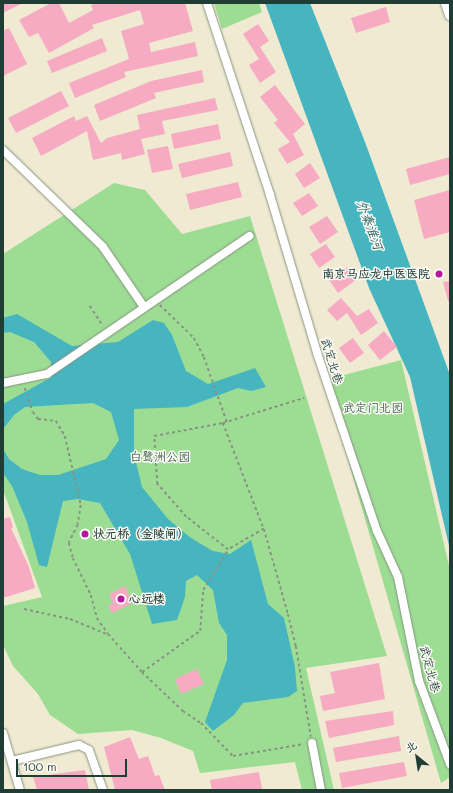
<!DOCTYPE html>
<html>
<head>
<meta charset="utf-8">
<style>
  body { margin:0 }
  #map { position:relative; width:453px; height:793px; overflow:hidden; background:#efead1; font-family:Mali,"LXGW WenKai TC",sans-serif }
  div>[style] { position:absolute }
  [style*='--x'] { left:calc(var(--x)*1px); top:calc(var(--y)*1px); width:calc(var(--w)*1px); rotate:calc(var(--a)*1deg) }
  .green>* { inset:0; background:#9ddd93 }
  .water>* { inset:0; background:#46b5bf }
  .building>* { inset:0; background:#f7abc2 }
  .path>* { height:1.5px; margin-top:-0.75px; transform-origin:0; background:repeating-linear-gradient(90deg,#879482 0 3px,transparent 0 6px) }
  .roads { filter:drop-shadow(0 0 1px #879482) drop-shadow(0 0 1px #879482) }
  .minor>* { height:8px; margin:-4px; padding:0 4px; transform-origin:4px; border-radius:4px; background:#fff }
  .major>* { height:10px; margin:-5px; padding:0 5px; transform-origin:5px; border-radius:5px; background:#fff }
  .path-bridge>* { height:1.5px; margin-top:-0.75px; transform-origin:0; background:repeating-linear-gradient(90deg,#879482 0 3px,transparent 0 6px) }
  .dots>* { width:11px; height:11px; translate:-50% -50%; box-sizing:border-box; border:2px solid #fdfcf7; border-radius:50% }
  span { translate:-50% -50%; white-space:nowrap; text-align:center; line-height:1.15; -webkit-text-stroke:3px #fdfcf7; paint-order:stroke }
  .poi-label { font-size:12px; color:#1f3d34; font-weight:700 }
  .right { translate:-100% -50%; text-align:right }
  .left { translate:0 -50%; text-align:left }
  .street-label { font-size:12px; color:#1f3d34 }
  .park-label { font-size:12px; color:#385d47 }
  .water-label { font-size:13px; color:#2b615e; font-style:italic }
  .frame { position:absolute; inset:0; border:4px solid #1f3d34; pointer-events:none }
  .north { position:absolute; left:397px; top:737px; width:40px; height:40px; -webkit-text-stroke:3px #fdfcf7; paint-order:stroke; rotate:330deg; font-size:11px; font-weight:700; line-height:16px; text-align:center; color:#1f3d34 }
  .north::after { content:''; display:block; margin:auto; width:14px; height:18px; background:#1f3d34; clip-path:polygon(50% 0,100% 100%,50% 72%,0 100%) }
  .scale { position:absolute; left:16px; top:759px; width:111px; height:18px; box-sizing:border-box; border:2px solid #1f3d34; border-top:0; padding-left:5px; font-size:12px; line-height:14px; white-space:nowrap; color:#1f3d34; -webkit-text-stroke:3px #fdfcf7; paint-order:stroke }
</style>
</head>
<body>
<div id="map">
  <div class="green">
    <i style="clip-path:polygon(214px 3px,259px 3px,262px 12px,222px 29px)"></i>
    <i style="clip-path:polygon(114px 183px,145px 190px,182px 234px,250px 216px,387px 656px,306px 668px,334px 790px,302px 790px,295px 762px,200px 773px,193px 751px,161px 738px,132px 730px,78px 734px,50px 715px,38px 694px,13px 666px,3px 645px,3px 606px,42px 597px,3px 490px,3px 254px)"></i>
    <i style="clip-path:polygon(401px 360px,450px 570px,450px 777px,441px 783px,325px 380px)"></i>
  </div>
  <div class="water">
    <i style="clip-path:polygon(265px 3px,310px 3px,365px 142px,450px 375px,450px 550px,410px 377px,369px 288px)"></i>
    <i style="clip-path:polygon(17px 314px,72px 346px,118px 342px,153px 320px,164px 323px,172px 335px,186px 371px,208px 384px,255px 368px,266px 387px,251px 391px,238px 388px,187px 407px,134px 409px,134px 454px,142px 487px,168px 519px,191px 538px,213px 551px,230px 554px,251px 540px,268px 604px,284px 618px,295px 667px,297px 691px,288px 697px,243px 703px,234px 715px,213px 731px,205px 722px,227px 660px,227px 635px,219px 623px,213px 590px,197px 575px,186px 581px,185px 597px,177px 620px,152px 624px,130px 554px,100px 503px,78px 499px,63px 501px,47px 567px,39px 565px,27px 522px,12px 486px,3px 473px,3px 449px,9px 459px,22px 469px,40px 475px,58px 475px,106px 459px,119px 440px,111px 412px,93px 403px,25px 407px,14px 415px,3px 429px,3px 404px,50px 378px,51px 362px,34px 342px,10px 332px,3px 333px,3px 318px)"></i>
  </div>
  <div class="building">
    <i style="clip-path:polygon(3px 3px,23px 3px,3px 13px)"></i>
    <i style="clip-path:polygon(51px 3px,59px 3px,69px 23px,93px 10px,91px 5px,97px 3px,185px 3px,193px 31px,149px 43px,151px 52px,195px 42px,198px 56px,124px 72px,126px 77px,75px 98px,69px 83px,129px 59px,121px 31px,144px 24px,140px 10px,92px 25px,94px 28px,49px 53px,38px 33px,29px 37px,19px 20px)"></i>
    <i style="clip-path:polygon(386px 7px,390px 22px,356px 33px,351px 18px)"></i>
    <i style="clip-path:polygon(258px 24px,269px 41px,260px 47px,276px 72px,260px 83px,249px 65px,259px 59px,243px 34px)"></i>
    <i style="clip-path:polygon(9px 28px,27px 64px,3px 76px,3px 31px)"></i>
    <i style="clip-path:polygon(102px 38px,107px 51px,52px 73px,47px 61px)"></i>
    <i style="clip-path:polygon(202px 70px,204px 82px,154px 93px,156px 98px,100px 121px,94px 105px,101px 102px,151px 81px)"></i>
    <i style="clip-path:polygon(275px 85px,305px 124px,293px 134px,304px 155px,287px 164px,278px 149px,290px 142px,274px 123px,278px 120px,260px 97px)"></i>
    <i style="clip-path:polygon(61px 91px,69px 106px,16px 133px,8px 118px)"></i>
    <i style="clip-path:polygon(215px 98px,218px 110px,162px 121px,165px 134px,141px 139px,145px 154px,122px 160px,121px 153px,93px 160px,87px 131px,41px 156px,32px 138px,74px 116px,76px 121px,87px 116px,101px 143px,107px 138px,140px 129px,137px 115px)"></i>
    <i style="clip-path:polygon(218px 124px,221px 139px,174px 149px,171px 134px)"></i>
    <i style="clip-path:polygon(168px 146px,173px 169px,152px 173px,147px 150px)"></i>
    <i style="clip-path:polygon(230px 152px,233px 166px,182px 178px,178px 164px)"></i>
    <i style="clip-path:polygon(450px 157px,450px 174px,410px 185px,406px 169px)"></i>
    <i style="clip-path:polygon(310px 163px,320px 178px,304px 188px,295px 174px)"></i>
    <i style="clip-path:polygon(238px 182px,242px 197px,190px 210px,186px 194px)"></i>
    <i style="clip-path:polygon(450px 190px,450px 232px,424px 239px,414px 200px)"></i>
    <i style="clip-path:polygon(309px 193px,318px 206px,302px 216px,293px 203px)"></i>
    <i style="clip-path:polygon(327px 216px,338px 232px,320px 244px,309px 227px)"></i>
    <i style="clip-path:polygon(326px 244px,335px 257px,319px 268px,310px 254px)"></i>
    <i style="clip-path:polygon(347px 267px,356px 280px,338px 293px,329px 280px)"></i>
    <i style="clip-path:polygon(450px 281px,450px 301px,448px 301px,443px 282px)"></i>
    <i style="clip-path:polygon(341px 298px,357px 316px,369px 309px,378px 323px,361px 335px,347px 313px,337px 321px,327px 310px)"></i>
    <i style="clip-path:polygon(384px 331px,397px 347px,380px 360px,368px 345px)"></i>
    <i style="clip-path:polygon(353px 338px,364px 353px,350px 363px,339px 348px)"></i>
    <i style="clip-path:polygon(10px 517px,13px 527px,11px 528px,29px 567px,35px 588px,3px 598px,3px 519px)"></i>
    <i style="clip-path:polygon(125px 586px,133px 603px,112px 613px,108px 606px,113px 603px,109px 594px)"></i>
    <i style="clip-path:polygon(379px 663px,385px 699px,323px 711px,320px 696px,335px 693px,330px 672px)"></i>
    <i style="clip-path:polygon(197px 669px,204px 684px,181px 694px,175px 679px)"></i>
    <i style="clip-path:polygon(393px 711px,394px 725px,329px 738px,325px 721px)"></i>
    <i style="clip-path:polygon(399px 736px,401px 751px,336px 762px,333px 748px)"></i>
    <i style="clip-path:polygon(130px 737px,139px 759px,148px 756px,155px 776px,159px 775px,165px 790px,115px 790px,104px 747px)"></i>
    <i style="clip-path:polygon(404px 762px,407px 776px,342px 788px,339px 773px)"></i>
    <i style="clip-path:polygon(85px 770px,89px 790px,37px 790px,33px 777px)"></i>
    <i style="clip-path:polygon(259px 772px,262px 789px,257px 790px,212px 790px,210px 780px)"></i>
  </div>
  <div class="path">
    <i style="--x:160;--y:305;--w:47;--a:44.1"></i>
    <i style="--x:194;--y:338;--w:21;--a:62"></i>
    <i style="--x:90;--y:306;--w:24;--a:57"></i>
    <i style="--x:204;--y:357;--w:69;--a:70.5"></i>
    <i style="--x:33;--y:412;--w:9;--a:54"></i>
    <i style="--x:38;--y:419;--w:18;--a:6"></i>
    <i style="--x:56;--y:421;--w:17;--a:59"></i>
    <i style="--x:65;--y:436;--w:71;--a:76.9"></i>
    <i style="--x:81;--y:505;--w:20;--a:99"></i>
    <i style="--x:78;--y:525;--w:20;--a:117"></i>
    <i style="--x:69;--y:543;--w:16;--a:75"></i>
    <i style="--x:73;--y:558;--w:41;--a:64.1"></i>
    <i style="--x:91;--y:595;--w:24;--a:75"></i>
    <i style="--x:97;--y:618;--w:19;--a:55"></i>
    <i style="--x:108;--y:634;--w:51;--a:48.2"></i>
    <i style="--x:142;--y:672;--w:57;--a:43.6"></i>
    <i style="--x:183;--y:711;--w:22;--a:34"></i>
    <i style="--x:201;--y:723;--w:46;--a:45.9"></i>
    <i style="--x:233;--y:756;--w:72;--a:-9.6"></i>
    <i style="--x:223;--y:423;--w:114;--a:68.9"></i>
    <i style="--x:264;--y:529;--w:88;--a:74.2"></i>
    <i style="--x:288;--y:614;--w:33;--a:76"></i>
    <i style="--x:296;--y:646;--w:92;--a:80.6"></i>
    <i style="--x:264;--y:529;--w:42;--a:149.7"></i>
    <i style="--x:228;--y:550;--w:53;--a:-141.8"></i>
    <i style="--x:186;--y:517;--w:44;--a:-131.3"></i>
    <i style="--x:157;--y:484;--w:48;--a:-93.6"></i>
    <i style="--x:154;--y:436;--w:70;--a:-10.7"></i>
    <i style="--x:223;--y:423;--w:85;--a:-17.2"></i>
    <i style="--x:24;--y:609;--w:47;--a:12.3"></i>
    <i style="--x:70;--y:619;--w:42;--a:22.3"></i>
    <i style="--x:142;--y:672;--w:71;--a:-35.3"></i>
    <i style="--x:200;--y:631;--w:41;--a:-85.8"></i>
  </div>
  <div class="roads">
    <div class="minor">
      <i style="--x:207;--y:3;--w:202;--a:71.8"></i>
      <i style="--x:270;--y:195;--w:165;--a:73.4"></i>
      <i style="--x:317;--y:353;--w:188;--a:71.4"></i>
      <i style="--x:377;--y:531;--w:51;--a:65.5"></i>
      <i style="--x:398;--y:577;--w:106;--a:78.6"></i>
      <i style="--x:419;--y:681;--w:89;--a:69.5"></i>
      <i style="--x:3;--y:150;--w:139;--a:44.1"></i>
      <i style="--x:103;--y:247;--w:73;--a:55.7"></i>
      <i style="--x:3;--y:383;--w:45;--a:-11.6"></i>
      <i style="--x:47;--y:374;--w:245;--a:-34.3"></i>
      <i style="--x:3;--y:733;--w:59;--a:73.4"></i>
      <i style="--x:312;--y:743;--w:48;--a:79.2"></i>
      <i style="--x:12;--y:761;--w:69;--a:-13.4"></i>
      <i style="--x:79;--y:745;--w:11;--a:27"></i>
      <i style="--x:89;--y:750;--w:42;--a:70.7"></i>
    </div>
    <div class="major">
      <i style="--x:446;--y:3;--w:13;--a:72"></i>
    </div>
  </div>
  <div class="path-bridge">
    <i style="--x:25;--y:388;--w:25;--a:72"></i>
    <i style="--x:203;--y:590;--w:47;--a:-58"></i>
  </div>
  <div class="dots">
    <i style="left:439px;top:274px;background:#b5179e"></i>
    <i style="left:85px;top:534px;background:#b5179e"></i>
    <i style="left:121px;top:599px;background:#b5179e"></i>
  </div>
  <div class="poi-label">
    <span class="right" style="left:430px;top:274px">南京马应龙中医医院</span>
    <span class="left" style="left:93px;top:534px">状元桥（金陵闸）</span>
    <span class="left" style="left:129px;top:599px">心远楼</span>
  </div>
  <div class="street-label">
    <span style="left:332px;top:361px;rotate:72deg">武定北巷</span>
    <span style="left:430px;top:669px;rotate:75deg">武定北巷</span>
  </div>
  <div class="park-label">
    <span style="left:373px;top:408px">武定门北园</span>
    <span style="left:160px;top:457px">白鹭洲公园</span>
  </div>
  <div class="water-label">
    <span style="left:370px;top:225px;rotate:70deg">外秦淮河</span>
  </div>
  <div class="frame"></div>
  <div class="north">北</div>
  <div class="scale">100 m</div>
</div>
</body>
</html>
